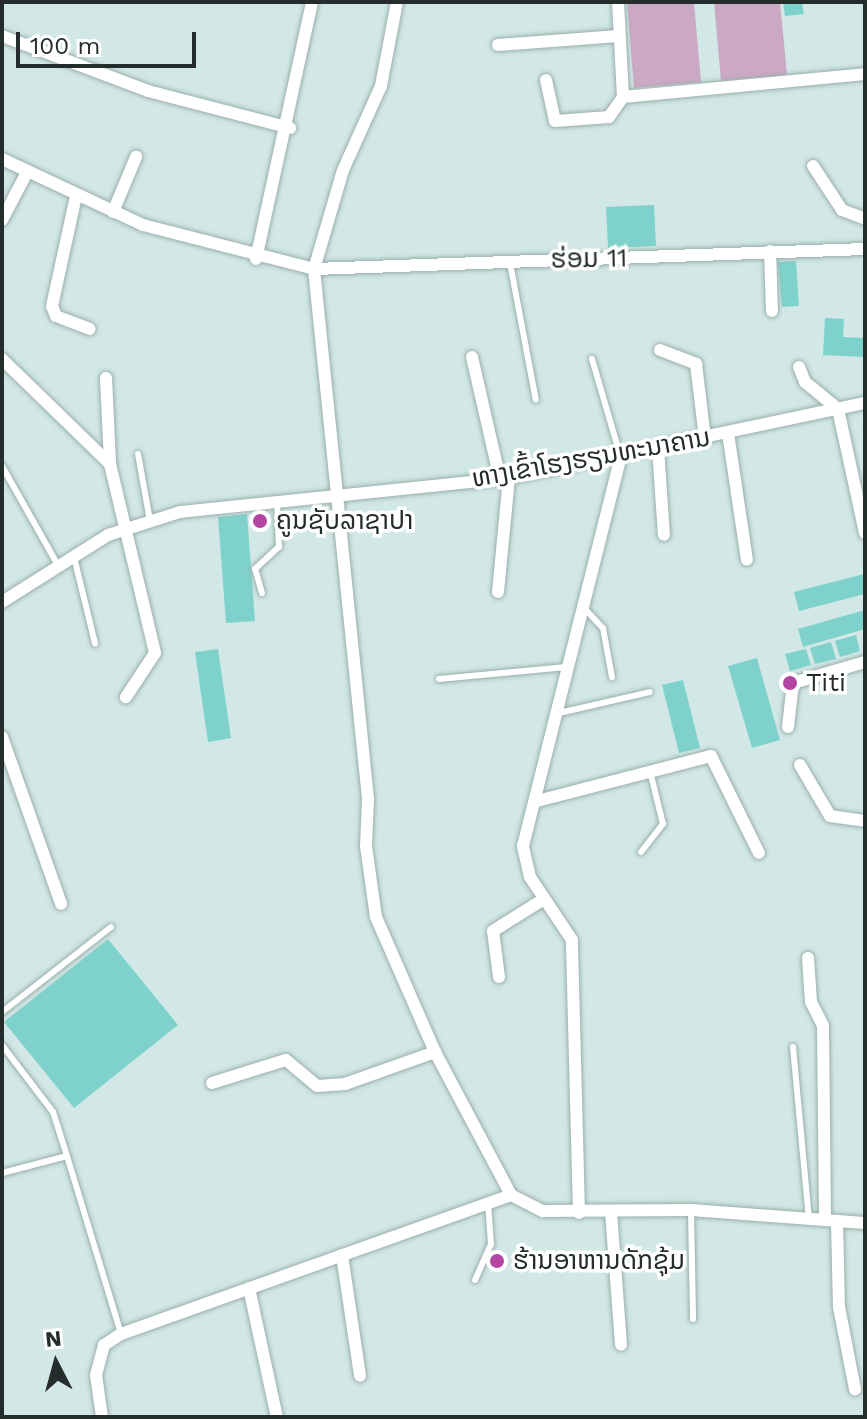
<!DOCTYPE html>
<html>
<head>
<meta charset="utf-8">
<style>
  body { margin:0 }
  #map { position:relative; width:867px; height:1419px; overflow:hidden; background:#d2e8e6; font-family:"Work Sans","Noto Sans Lao",sans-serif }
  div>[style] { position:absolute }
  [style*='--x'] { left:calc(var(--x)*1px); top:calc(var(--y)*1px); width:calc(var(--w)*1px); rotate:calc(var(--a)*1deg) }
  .green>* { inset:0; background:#cba8c3 }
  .building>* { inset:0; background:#7fd2cb }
  .roads { filter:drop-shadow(0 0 2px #9aafad) drop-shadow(0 0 2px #9aafad) }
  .service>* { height:6px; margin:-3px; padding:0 3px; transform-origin:3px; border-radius:3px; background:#fff }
  .minor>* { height:12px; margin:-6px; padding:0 6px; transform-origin:6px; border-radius:6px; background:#fff }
  .dots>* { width:22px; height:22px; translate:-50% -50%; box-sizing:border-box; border:4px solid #fff; border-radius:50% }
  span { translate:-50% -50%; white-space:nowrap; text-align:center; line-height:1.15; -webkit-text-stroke:7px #fff; paint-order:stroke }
  .street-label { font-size:26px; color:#242c2c }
  .poi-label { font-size:26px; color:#242c2c }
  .left { translate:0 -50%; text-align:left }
  .frame { position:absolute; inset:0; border:4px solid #242c2c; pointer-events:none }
  .north { position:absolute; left:16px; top:1323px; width:80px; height:80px; -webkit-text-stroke:6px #fff; paint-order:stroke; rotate:354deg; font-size:22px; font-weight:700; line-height:32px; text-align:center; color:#242c2c }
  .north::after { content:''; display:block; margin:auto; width:28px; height:36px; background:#242c2c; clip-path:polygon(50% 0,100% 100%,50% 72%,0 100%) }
  .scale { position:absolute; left:16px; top:32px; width:180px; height:36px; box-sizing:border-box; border:4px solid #242c2c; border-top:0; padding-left:10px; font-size:24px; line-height:28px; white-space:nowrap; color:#242c2c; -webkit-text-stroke:6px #fff; paint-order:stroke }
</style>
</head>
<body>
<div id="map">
  <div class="green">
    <i style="clip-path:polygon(627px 2px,694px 2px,701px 82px,634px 88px)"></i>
    <i style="clip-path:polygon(714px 2px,780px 2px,787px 75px,721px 81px)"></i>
  </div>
  <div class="building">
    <i style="clip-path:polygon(783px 2px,802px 2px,804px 14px,785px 16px)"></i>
    <i style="clip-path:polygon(654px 205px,656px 246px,608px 248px,606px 207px)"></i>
    <i style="clip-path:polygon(796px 261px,799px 306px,782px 307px,778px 262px)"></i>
    <i style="clip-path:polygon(825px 318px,844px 319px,843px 337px,865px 338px,865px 357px,823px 355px)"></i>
    <i style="clip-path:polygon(247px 514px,255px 621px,226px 623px,218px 517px)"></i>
    <i style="clip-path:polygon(864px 574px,865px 594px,799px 611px,794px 592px)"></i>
    <i style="clip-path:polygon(865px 610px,865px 629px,803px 647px,798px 629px)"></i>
    <i style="clip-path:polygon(856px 635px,860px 651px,840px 657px,835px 641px)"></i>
    <i style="clip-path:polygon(831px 642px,836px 659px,815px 664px,810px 648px)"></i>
    <i style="clip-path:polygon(218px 649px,231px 738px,208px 742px,195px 652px)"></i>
    <i style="clip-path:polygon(806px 649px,811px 665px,790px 671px,785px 654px)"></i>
    <i style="clip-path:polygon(757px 658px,780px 740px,752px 748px,728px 666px)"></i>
    <i style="clip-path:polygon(683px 680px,700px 748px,679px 753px,662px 685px)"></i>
    <i style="clip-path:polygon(108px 939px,178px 1025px,74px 1108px,4px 1022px)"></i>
  </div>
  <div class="roads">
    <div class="service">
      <i style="--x:510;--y:263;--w:139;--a:79.3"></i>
      <i style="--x:592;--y:359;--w:100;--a:73.7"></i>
      <i style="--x:138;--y:454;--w:68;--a:79.8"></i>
      <i style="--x:2;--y:466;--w:110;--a:60.6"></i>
      <i style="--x:74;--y:557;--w:89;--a:76.3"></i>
      <i style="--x:262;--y:593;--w:25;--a:-106"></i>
      <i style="--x:255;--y:569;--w:33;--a:-43"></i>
      <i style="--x:279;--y:547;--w:45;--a:-92.5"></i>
      <i style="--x:585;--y:609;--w:26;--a:47"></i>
      <i style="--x:603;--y:628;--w:50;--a:79.6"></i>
      <i style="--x:439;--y:679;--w:128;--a:-5.4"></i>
      <i style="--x:559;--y:713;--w:93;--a:-13"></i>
      <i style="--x:641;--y:852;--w:36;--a:-52"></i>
      <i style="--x:663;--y:824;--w:55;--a:-103.8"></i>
      <i style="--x:2;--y:1012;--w:138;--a:-37.9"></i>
      <i style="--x:2;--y:1045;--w:84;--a:52.7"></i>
      <i style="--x:53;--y:1112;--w:46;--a:72.3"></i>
      <i style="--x:67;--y:1156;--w:67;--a:165.3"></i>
      <i style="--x:793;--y:1047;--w:172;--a:84.7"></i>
      <i style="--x:67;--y:1156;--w:186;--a:73.1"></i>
      <i style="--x:691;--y:1211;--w:108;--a:88.9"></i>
      <i style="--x:475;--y:1280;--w:39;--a:-66"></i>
      <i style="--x:491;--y:1244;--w:41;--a:-94.2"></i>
    </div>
    <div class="minor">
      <i style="--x:397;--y:2;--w:86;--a:100.8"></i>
      <i style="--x:381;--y:86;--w:92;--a:114.3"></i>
      <i style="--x:343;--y:170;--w:103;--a:106.3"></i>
      <i style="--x:314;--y:269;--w:533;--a:84.18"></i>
      <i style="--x:368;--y:799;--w:47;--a:92.4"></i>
      <i style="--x:366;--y:846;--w:72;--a:82"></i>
      <i style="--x:376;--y:917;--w:147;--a:66.4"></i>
      <i style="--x:435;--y:1052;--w:162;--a:62"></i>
      <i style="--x:618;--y:2;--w:95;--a:87"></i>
      <i style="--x:623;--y:97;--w:243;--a:-5.4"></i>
      <i style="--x:2;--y:36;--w:156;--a:20.6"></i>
      <i style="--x:148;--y:91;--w:147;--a:14.6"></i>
      <i style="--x:498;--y:45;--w:121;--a:-4.3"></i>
      <i style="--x:546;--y:80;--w:42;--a:77.6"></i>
      <i style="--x:555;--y:121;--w:54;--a:-4.2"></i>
      <i style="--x:609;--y:117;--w:24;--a:-55"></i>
      <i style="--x:2;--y:159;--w:156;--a:25.1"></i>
      <i style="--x:143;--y:225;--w:177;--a:14.4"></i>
      <i style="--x:314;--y:269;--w:551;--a:-2.08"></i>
      <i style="--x:813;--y:166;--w:53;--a:56.6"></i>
      <i style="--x:842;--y:210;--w:25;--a:21"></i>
      <i style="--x:76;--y:196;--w:113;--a:102.3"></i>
      <i style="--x:52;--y:306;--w:11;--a:68"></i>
      <i style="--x:56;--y:316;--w:36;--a:21"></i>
      <i style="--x:113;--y:212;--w:60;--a:-67.3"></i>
      <i style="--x:2;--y:220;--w:52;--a:-62.4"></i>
      <i style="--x:770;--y:251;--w:60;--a:88.1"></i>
      <i style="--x:256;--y:259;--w:263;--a:-77.7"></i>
      <i style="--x:660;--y:350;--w:39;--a:21"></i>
      <i style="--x:696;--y:364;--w:75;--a:83.1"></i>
      <i style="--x:472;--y:357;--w:125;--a:77.1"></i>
      <i style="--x:2;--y:359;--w:151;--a:44.2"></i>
      <i style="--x:799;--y:367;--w:16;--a:68"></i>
      <i style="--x:805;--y:382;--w:43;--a:39.3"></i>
      <i style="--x:838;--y:409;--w:127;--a:77.7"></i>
      <i style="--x:106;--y:378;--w:86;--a:87.3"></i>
      <i style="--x:110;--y:464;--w:194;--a:76.6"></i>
      <i style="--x:155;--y:653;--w:53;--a:123.4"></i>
      <i style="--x:728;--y:433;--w:128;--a:81.5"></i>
      <i style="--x:658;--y:448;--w:87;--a:86.1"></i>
      <i style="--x:498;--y:592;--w:115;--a:-84.5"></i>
      <i style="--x:2;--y:602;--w:125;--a:-32.3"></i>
      <i style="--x:108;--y:535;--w:76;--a:-17.7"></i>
      <i style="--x:180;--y:512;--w:331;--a:-5.9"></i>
      <i style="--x:509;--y:478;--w:364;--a:-11.9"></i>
      <i style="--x:788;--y:727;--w:44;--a:-83.5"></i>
      <i style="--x:793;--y:683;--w:75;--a:-16.3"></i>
      <i style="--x:2;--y:737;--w:177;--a:70.5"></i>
      <i style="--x:800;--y:765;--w:59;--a:59.5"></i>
      <i style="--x:830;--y:816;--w:35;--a:8"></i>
      <i style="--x:537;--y:801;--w:180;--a:-14.5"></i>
      <i style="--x:711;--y:756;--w:108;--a:63.7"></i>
      <i style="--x:808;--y:958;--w:44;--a:86.1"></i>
      <i style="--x:811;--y:1002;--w:27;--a:63"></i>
      <i style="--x:823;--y:1026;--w:194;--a:89.4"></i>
      <i style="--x:499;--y:977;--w:46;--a:-97.4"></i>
      <i style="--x:493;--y:931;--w:60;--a:-32.1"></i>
      <i style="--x:212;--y:1083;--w:77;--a:-17.3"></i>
      <i style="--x:286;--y:1060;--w:40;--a:40"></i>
      <i style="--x:317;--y:1086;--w:28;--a:-4"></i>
      <i style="--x:345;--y:1084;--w:96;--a:-19.6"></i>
      <i style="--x:611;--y:1212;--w:133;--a:85.7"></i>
      <i style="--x:579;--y:1213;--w:273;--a:-91.5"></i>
      <i style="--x:572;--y:940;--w:76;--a:-123.7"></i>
      <i style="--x:530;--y:877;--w:32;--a:-103"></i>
      <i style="--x:523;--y:846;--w:402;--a:-75.9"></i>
      <i style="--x:837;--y:1221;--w:86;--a:88.7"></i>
      <i style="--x:839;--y:1307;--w:84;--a:79"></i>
      <i style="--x:342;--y:1255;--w:122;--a:81.5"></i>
      <i style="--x:249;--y:1288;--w:132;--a:77.8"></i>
      <i style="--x:102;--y:1417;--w:42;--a:-98.1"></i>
      <i style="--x:96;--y:1375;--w:31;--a:-75"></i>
      <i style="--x:104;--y:1345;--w:20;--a:-33"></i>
      <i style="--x:121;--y:1334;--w:414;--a:-19.6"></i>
      <i style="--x:511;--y:1195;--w:36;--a:27"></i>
      <i style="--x:543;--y:1211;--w:148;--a:-0.4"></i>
      <i style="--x:691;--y:1210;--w:174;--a:4.3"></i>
    </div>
  </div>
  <div class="dots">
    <i style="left:260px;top:521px;background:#b445a2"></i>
    <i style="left:790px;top:683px;background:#b445a2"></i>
    <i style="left:497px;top:1261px;background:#b445a2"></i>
  </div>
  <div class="street-label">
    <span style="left:589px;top:259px;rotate:-1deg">ຮ່ອມ 11</span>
    <span style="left:591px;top:458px;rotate:-10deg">ທາງເຂົ້າໂຮງຮຽນທະນາຄານ</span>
  </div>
  <div class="poi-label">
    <span class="left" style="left:276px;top:521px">ຄູນຊັບລາຊາປາ</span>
    <span class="left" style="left:806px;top:683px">Titi</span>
    <span class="left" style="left:513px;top:1261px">ຮ້ານອາຫານດັກຊຸ້ມ</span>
  </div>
  <div class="frame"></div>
  <div class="north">N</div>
  <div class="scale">100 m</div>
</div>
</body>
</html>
